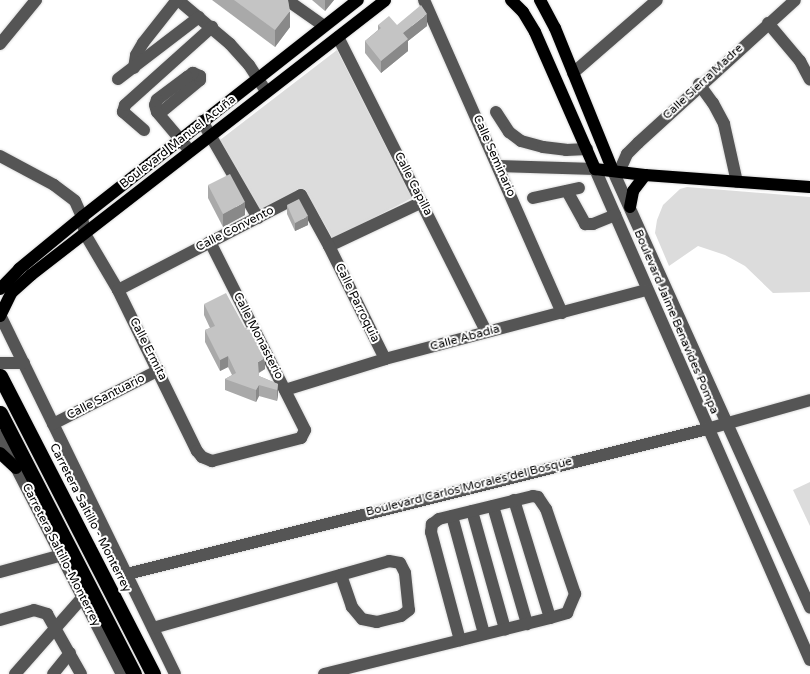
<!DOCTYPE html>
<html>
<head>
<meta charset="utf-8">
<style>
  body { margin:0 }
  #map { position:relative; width:810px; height:674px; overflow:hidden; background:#fff; font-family:"Varela Round",sans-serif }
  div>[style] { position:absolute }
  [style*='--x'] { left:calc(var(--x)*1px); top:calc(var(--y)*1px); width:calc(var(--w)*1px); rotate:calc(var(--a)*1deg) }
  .green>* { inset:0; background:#dcdcdc }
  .roads { filter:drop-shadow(0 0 1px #dbdbdb) drop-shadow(0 0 1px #dbdbdb) }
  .minor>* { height:12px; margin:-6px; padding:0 6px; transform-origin:6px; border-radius:6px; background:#555 }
  .major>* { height:12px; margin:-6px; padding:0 6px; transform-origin:6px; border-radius:6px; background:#000 }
  .highway>* { height:15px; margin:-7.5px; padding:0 7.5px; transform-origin:7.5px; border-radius:7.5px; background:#000 }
  .wall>* { inset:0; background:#a9a9a9 }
  .shaded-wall>* { inset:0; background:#898989 }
  .building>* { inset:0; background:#c4c4c4 }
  span { translate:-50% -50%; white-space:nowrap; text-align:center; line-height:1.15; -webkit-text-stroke:4px #fff; paint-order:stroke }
  .street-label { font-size:12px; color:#000 }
</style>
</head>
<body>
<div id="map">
  <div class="green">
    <i style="clip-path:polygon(337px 50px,412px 198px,333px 239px,304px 189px,259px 211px,220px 140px)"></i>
    <i style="clip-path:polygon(687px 187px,810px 197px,810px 292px,773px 293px,745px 266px,725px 255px,698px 246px,669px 266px,655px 233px,657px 220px,663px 205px,680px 189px)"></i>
    <i style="clip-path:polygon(810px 482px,810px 526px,793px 490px)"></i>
  </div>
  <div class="roads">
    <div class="minor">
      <i style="--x:178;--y:0;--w:68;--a:40.2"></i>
      <i style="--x:230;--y:44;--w:28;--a:48"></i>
      <i style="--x:249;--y:65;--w:31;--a:57"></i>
      <i style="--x:287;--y:0;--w:45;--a:35.1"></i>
      <i style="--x:424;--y:0;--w:342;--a:66.2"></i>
      <i style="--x:768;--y:23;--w:50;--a:49.9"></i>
      <i style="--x:800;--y:61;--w:21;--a:62"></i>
      <i style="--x:338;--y:37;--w:329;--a:63.3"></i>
      <i style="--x:0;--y:44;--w:57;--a:-50.7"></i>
      <i style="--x:134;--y:68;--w:13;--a:-81"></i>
      <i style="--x:136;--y:55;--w:14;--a:-60"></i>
      <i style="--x:143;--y:43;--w:55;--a:-51.7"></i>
      <i style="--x:573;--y:73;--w:111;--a:-41"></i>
      <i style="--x:118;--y:79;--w:102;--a:-37.4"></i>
      <i style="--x:699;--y:84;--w:24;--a:54"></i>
      <i style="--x:713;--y:103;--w:24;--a:62"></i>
      <i style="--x:724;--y:124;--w:59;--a:77.4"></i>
      <i style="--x:496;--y:112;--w:24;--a:57"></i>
      <i style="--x:509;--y:132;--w:15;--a:37"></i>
      <i style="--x:521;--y:141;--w:23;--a:15"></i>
      <i style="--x:543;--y:147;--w:23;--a:7"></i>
      <i style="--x:566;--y:150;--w:21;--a:-3"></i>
      <i style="--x:159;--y:114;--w:53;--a:-39.7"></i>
      <i style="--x:200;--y:80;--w:4;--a:-90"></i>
      <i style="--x:200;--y:76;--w:8;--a:-157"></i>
      <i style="--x:193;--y:73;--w:7;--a:146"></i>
      <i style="--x:187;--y:77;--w:38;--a:143"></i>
      <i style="--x:157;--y:100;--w:5;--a:112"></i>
      <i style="--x:155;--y:105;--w:7;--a:74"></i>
      <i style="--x:157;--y:112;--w:51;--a:49.8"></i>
      <i style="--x:202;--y:121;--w:112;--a:60"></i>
      <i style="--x:144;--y:130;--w:28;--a:-139"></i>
      <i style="--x:123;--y:112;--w:7;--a:-74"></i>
      <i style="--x:125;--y:105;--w:117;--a:-41.9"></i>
      <i style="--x:0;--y:156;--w:61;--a:28.2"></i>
      <i style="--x:54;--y:185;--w:26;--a:37"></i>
      <i style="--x:75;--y:201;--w:17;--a:66"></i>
      <i style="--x:82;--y:217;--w:17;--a:80"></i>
      <i style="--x:85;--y:234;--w:65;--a:59.5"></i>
      <i style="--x:118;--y:290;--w:179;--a:63.9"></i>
      <i style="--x:197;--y:451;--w:8;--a:50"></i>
      <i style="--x:202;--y:457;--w:11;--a:22"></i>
      <i style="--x:212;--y:461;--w:92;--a:-14.5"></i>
      <i style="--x:301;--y:438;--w:9;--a:-63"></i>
      <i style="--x:305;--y:430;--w:211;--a:-116.8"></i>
      <i style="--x:498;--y:166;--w:97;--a:1.8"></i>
      <i style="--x:595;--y:169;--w:536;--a:66.35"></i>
      <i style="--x:613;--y:171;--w:479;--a:65.7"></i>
      <i style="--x:619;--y:172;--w:20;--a:-66"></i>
      <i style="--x:627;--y:154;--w:16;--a:-45"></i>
      <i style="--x:638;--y:143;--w:212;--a:-42.3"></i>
      <i style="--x:567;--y:191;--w:38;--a:61"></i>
      <i style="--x:585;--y:224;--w:8;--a:0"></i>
      <i style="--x:593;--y:224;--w:24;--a:-22"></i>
      <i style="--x:533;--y:198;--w:47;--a:-12.3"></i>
      <i style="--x:329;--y:246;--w:103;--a:-25.3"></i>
      <i style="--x:118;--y:290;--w:206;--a:-27.4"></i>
      <i style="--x:301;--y:195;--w:58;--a:61.2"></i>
      <i style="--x:329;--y:246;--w:126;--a:63.6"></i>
      <i style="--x:0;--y:315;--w:399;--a:64"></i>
      <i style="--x:0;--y:363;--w:24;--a:0"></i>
      <i style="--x:285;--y:390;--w:105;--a:-17.2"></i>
      <i style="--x:385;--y:359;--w:270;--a:-14.8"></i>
      <i style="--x:53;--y:424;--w:119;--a:-27"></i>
      <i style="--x:0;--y:436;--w:267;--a:62.9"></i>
      <i style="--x:514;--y:500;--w:123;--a:73"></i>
      <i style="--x:493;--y:506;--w:123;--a:73.9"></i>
      <i style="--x:472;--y:511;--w:123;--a:74.4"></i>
      <i style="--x:452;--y:516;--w:122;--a:74.8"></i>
      <i style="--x:0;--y:572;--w:64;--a:-15.3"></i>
      <i style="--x:127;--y:574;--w:598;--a:-14.04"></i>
      <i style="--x:707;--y:429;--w:107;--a:-15.7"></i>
      <i style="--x:0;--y:620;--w:35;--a:-16"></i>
      <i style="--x:34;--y:610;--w:14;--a:17"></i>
      <i style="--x:47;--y:614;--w:69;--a:60.5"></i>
      <i style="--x:153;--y:628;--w:245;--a:-15.8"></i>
      <i style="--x:389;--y:561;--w:11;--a:10"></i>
      <i style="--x:400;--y:563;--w:11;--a:63"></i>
      <i style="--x:405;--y:573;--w:37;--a:84"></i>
      <i style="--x:409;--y:610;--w:10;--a:143"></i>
      <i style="--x:401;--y:616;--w:25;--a:166"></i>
      <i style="--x:377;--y:622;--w:15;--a:-169"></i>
      <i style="--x:362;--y:619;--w:16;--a:-130"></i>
      <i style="--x:352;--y:607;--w:34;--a:-109"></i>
      <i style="--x:15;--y:674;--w:103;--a:-48.6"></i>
      <i style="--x:53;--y:674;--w:27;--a:-51"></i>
      <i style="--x:324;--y:674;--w:233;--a:-13.9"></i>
      <i style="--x:550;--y:618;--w:18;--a:-16"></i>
      <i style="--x:567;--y:613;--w:21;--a:-67"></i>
      <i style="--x:575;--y:594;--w:90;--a:-108.8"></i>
      <i style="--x:546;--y:509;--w:14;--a:-124"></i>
      <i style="--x:538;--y:497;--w:5;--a:-169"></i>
      <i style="--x:533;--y:496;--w:97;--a:166.3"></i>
      <i style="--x:439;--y:519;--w:9;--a:144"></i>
      <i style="--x:432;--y:524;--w:8;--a:97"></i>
      <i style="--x:431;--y:532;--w:112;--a:75"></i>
    </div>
    <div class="major">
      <i style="--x:511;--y:0;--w:17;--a:45"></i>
      <i style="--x:523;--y:12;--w:23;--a:59"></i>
      <i style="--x:535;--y:32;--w:150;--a:66.3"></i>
      <i style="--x:595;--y:169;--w:50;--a:6.8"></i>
      <i style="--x:645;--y:175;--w:165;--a:4.2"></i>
      <i style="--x:540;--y:0;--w:32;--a:62"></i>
      <i style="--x:555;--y:28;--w:154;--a:67.9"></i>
      <i style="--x:630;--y:207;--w:16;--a:-79"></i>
      <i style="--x:633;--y:191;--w:20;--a:-53"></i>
      <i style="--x:0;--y:289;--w:28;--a:-46"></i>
      <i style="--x:19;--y:269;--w:82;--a:-39.5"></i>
      <i style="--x:82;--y:217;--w:351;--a:-38.2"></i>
      <i style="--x:0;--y:316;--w:25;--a:-64"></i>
      <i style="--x:11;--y:293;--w:27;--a:-42"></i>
      <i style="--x:31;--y:275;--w:448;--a:-37.8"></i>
      <i style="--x:0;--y:453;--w:22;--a:43"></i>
    </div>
    <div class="highway">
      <i style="--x:0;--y:376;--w:335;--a:62.8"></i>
      <i style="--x:0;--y:413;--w:293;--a:62.8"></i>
    </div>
  </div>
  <div class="wall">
    <i style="clip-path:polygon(212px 0,288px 0,290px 27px,275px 47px)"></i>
    <i style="clip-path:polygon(312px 0,334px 0,325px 11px)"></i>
    <i style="clip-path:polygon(378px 25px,427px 26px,408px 41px,408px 51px,381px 73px,365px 53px,365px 41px,378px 30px)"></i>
    <i style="clip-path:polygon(208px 185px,245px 215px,223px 227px,208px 198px)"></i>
    <i style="clip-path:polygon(287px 205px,308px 225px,295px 231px,287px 214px)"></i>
    <i style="clip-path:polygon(204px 304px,265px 369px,259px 373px,259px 376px,278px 384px,278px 395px,277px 401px,259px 396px,256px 402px,225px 390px,225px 379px,232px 375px,228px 367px,220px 371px,205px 342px,205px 330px,210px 328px,204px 315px)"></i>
  </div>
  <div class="shaded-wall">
    <i style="clip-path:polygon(325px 0,334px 0,325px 11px)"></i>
    <i style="clip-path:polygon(290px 11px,290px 27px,275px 47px,275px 30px)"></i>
    <i style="clip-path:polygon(427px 14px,427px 26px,408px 41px,408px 51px,381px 73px,381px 61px,403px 33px)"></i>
    <i style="clip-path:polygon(245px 202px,245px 215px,223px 227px,223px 214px)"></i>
    <i style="clip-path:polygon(308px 216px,308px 225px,295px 231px,295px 223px)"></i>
    <i style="clip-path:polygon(228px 356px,228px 367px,220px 371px,220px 360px)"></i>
    <i style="clip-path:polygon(265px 358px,265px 369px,258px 373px,258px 362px)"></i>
    <i style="clip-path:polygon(278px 384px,278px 395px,277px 401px,277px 390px)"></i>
    <i style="clip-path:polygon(259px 385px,259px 396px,256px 402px,256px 390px)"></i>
  </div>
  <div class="building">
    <i style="clip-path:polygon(234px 0,288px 0,290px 11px,275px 30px)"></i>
    <i style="clip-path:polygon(421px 5px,427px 14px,403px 33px,408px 39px,381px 61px,365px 41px,381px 28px,378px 25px,389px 16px,397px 25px)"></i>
    <i style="clip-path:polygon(230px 174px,245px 202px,223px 214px,208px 185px)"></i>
    <i style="clip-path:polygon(299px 199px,308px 216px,295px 223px,287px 205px)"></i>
    <i style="clip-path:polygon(226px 293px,245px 328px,249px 326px,265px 358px,258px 362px,259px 376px,278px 384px,277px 390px,259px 385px,256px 390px,225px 379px,236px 373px,228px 356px,220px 360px,205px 330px,215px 326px,204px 304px)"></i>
  </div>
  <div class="street-label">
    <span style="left:703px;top:82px;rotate:-43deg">Calle Sierra Madre</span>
    <span style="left:178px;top:142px;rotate:-38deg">Boulevard Manuel Acuña</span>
    <span style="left:494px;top:156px;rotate:66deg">Calle Seminario</span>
    <span style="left:413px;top:184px;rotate:63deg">Calle Capilla</span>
    <span style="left:235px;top:229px;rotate:-27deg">Calle Convento</span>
    <span style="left:357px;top:303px;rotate:64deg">Calle Parroquia</span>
    <span style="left:676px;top:322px;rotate:67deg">Boulevard Jaime Benavides Pompa</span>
    <span style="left:258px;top:336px;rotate:63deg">Calle Monasterio</span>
    <span style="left:465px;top:338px;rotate:-15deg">Calle Abadía</span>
    <span style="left:148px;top:349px;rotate:63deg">Calle Ermita</span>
    <span style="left:106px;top:397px;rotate:-27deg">Calle Santuario</span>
    <span style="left:469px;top:487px;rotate:-14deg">Boulevard Carlos Morales del Bosque</span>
    <span style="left:90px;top:518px;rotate:63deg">Carretera Saltillo - Monterrey</span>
    <span style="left:61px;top:555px;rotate:63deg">Carretera Saltillo-Monterrey</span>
  </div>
</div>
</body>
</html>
